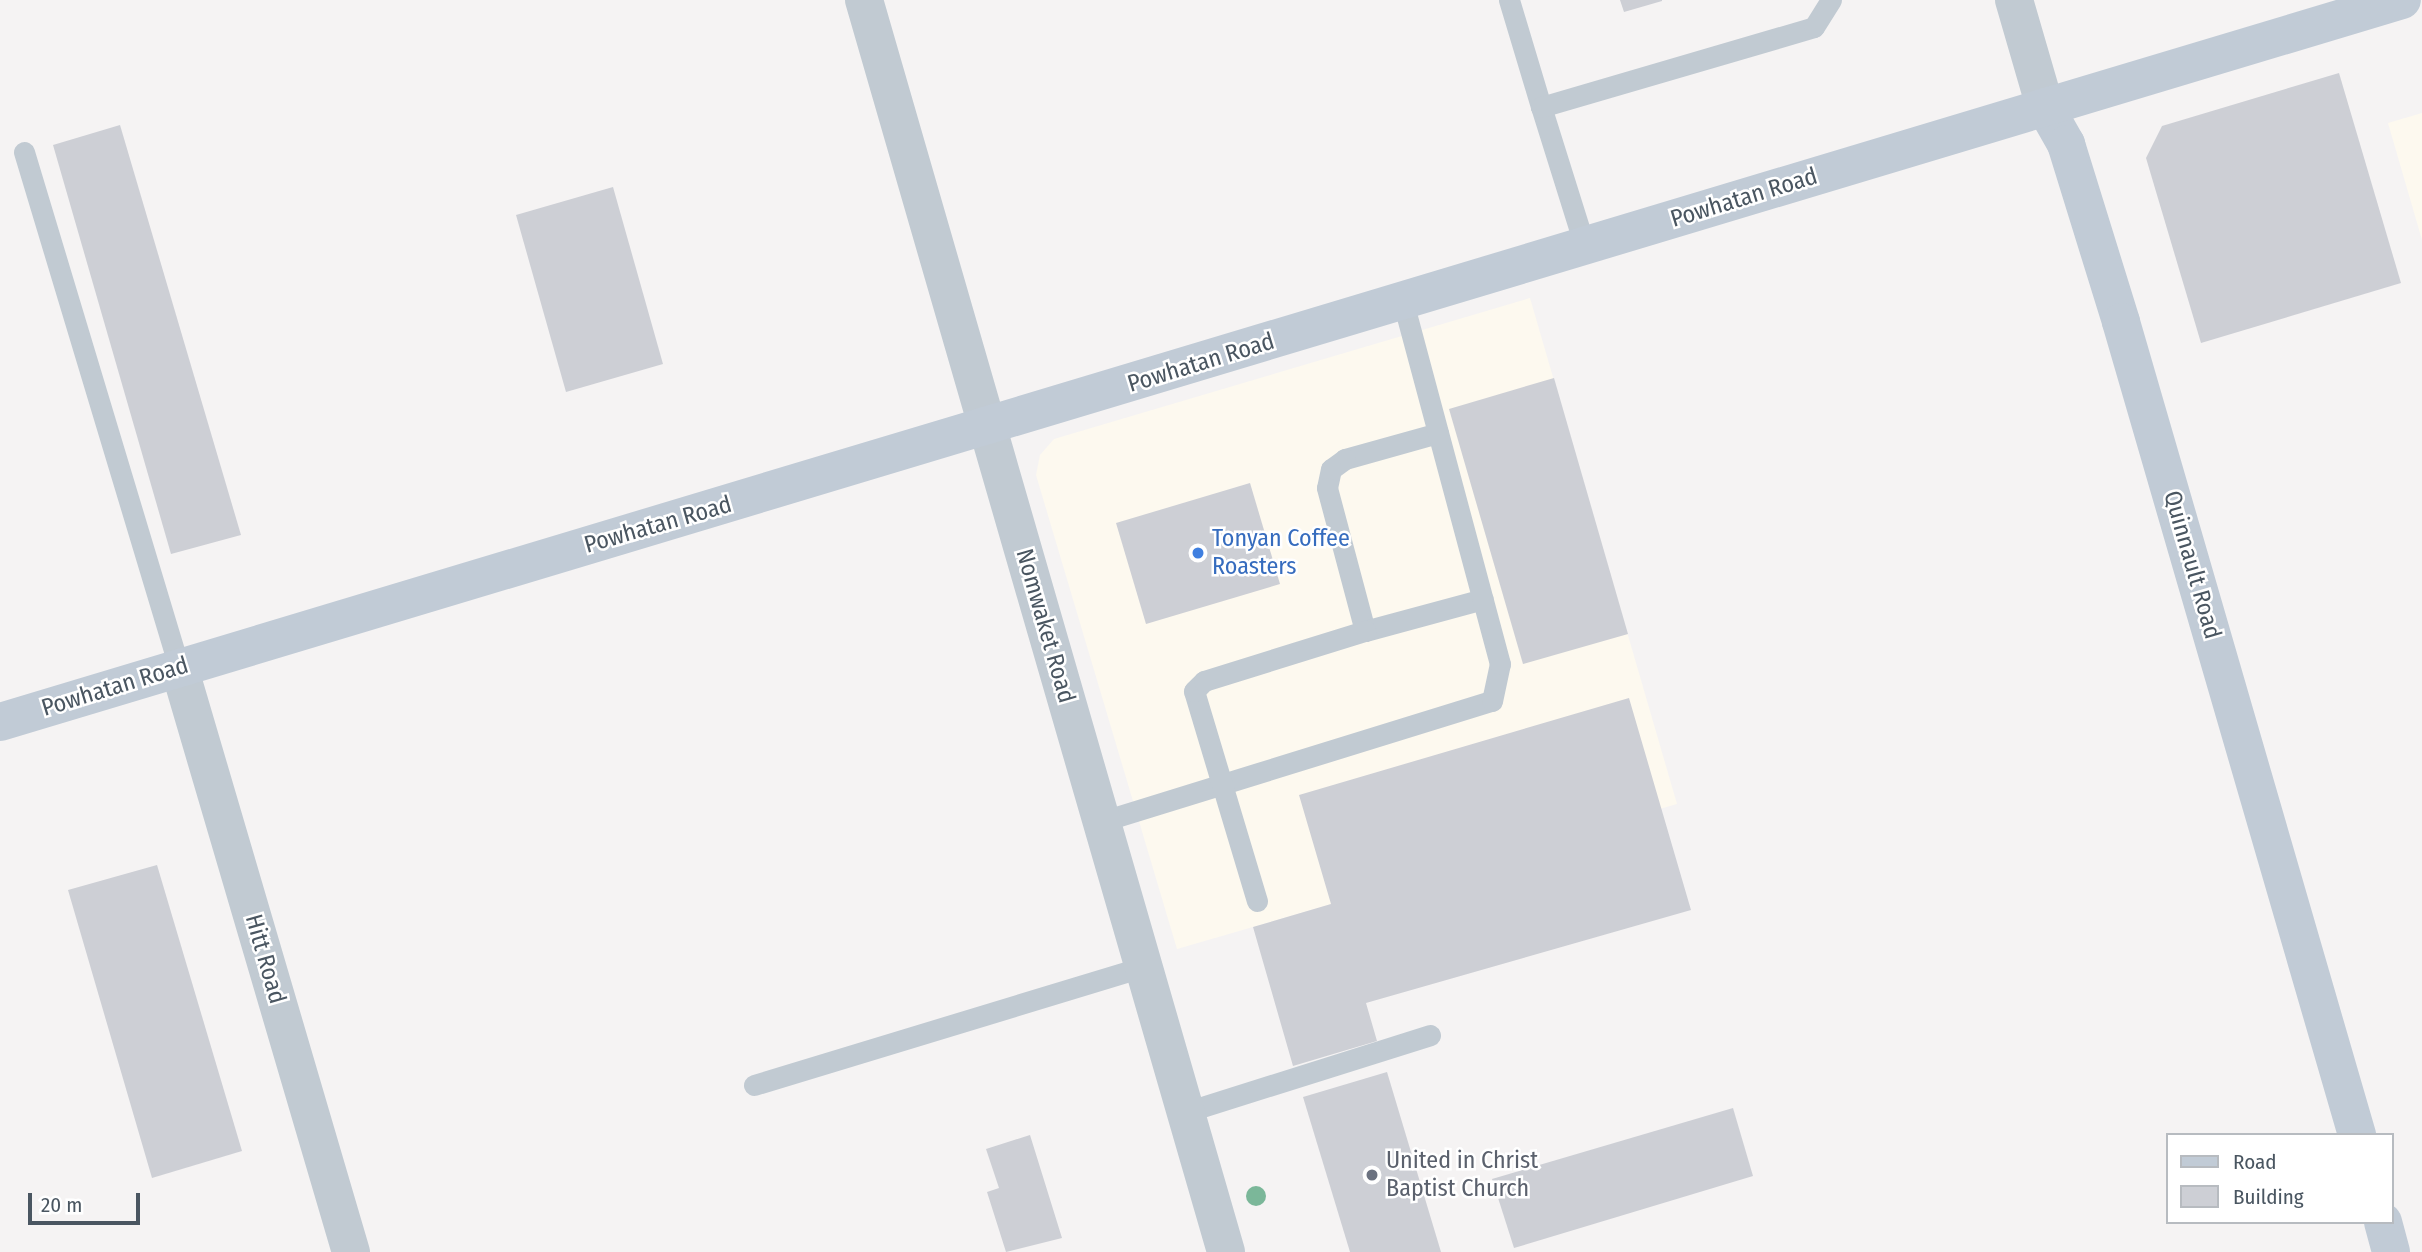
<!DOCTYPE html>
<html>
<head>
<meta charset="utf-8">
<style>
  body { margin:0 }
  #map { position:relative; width:2422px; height:1252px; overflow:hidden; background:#f5f3f3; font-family:"Fira Sans Condensed",sans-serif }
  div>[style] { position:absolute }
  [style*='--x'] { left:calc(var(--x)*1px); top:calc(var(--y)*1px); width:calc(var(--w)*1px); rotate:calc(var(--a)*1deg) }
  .commercial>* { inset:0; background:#fdf9ef }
  .building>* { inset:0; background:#cdcfd5 }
  .lane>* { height:21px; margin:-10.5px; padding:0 10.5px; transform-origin:10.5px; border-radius:10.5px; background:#c1cad2 }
  .street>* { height:38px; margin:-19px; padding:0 19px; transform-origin:19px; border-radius:19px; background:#c1cad2 }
  .secondary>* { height:38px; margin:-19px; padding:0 19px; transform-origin:19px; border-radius:19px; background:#c1cbd6 }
  .trees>* { width:20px; height:20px; margin:-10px; border-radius:50%; background:#7bb799 }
  .dots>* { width:19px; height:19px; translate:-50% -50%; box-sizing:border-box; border:4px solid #fff; border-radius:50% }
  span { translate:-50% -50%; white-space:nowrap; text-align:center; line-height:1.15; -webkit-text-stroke:5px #fff; paint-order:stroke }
  .street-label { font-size:24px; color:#4a5661 }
  .shop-label { font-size:24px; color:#366cbe }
  .left { translate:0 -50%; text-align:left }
  .worship-label { font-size:24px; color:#5b616d }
  .legend { position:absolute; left:2166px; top:1133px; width:228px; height:91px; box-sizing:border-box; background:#fff; border:2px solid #b7bbc0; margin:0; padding:9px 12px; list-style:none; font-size:21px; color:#4a5661 }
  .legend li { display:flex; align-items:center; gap:14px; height:35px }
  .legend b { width:35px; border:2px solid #b7bbc0 }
  .scale { position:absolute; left:28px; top:1193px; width:112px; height:32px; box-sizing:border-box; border:4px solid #4a5661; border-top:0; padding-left:9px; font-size:21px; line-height:24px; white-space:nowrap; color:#4a5661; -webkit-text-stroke:5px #fff; paint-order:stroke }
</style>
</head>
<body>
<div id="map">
  <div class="commercial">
    <i style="clip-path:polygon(2422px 113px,2422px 240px,2388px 123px)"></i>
    <i style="clip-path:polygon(1530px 298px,1677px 804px,1177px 949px,1036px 475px,1040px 455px,1054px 439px)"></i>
  </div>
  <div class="building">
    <i style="clip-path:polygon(1620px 0,1662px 0,1662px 1px,1624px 12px)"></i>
    <i style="clip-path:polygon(2339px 73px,2401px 283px,2201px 343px,2146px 158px,2162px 126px)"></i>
    <i style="clip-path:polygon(120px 125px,241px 535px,171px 554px,53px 145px)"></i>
    <i style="clip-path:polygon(613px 187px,663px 364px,566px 392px,516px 215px)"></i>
    <i style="clip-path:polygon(1554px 378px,1628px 634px,1523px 664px,1449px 409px)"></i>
    <i style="clip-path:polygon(1250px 483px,1280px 584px,1146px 624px,1116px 523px)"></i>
    <i style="clip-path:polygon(1629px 698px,1691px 910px,1366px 1003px,1377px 1041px,1293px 1066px,1253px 927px,1331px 904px,1299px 795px)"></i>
    <i style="clip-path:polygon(157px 865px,242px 1151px,152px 1178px,68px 890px)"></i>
    <i style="clip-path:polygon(1387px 1072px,1441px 1252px,1350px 1252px,1303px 1097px)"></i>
    <i style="clip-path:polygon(1733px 1108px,1753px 1176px,1514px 1248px,1492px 1179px)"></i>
    <i style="clip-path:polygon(1030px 1135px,1062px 1238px,1006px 1252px,987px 1192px,999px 1188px,986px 1149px)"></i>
  </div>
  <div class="lane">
    <i style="--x:1509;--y:0;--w:112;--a:73.3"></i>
    <i style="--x:24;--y:152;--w:538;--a:73.25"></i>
    <i style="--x:1585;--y:247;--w:147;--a:-107.4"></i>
    <i style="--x:1541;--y:107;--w:284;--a:-16.3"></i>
    <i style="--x:1814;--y:27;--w:32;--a:-58"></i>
    <i style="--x:1438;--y:433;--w:97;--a:164.4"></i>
    <i style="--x:1345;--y:459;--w:17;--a:144"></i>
    <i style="--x:1331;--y:469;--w:19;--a:102"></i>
    <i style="--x:1327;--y:488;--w:148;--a:75.1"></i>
    <i style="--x:1365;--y:631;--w:122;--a:-15.2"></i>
    <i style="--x:1100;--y:822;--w:410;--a:-17.2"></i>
    <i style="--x:1492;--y:701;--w:38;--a:-78"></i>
    <i style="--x:1500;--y:664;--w:376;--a:-105"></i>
    <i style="--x:1257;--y:901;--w:219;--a:-106.7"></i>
    <i style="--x:1194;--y:691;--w:14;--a:-45"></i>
    <i style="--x:1204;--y:681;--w:169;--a:-17.3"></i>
    <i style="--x:754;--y:1085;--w:406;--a:-16.9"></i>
    <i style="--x:1183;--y:1113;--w:259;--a:-17.5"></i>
  </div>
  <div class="street">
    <i style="--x:864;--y:0;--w:1303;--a:73.87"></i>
    <i style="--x:2014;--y:0;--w:111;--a:73.8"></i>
    <i style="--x:179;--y:667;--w:610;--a:73.62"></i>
  </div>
  <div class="secondary">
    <i style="--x:2045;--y:107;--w:43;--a:60.4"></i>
    <i style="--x:2066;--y:144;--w:186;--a:72.8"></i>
    <i style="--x:2121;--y:322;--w:847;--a:73.81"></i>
    <i style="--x:0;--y:722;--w:2508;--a:-16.73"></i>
    <i style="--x:2383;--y:1222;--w:31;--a:75"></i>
  </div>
  <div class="trees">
    <i style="left:1256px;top:1196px"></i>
  </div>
  <div class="dots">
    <i style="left:1198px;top:553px;background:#3f7fe0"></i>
    <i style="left:1372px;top:1175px;background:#6b7280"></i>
  </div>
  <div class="street-label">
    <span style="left:1744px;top:198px;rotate:-17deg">Powhatan Road</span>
    <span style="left:1201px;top:363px;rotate:-17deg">Powhatan Road</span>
    <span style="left:658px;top:525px;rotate:-16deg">Powhatan Road</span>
    <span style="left:2192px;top:565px;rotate:74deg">Quinnault Road</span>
    <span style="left:1045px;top:626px;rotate:74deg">Nomwaket Road</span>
    <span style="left:115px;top:687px;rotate:-17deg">Powhatan Road</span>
    <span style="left:265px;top:959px;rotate:74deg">Hitt Road</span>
  </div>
  <div class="shop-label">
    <span class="left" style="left:1212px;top:553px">Tonyan Coffee<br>Roasters</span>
  </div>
  <div class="worship-label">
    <span class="left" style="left:1386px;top:1175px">United in Christ<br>Baptist Church</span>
  </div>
  <ul class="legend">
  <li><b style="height:9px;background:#c1cbd6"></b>Road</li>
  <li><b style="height:19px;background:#cdcfd5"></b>Building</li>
  </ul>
  <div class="scale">20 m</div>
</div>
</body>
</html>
